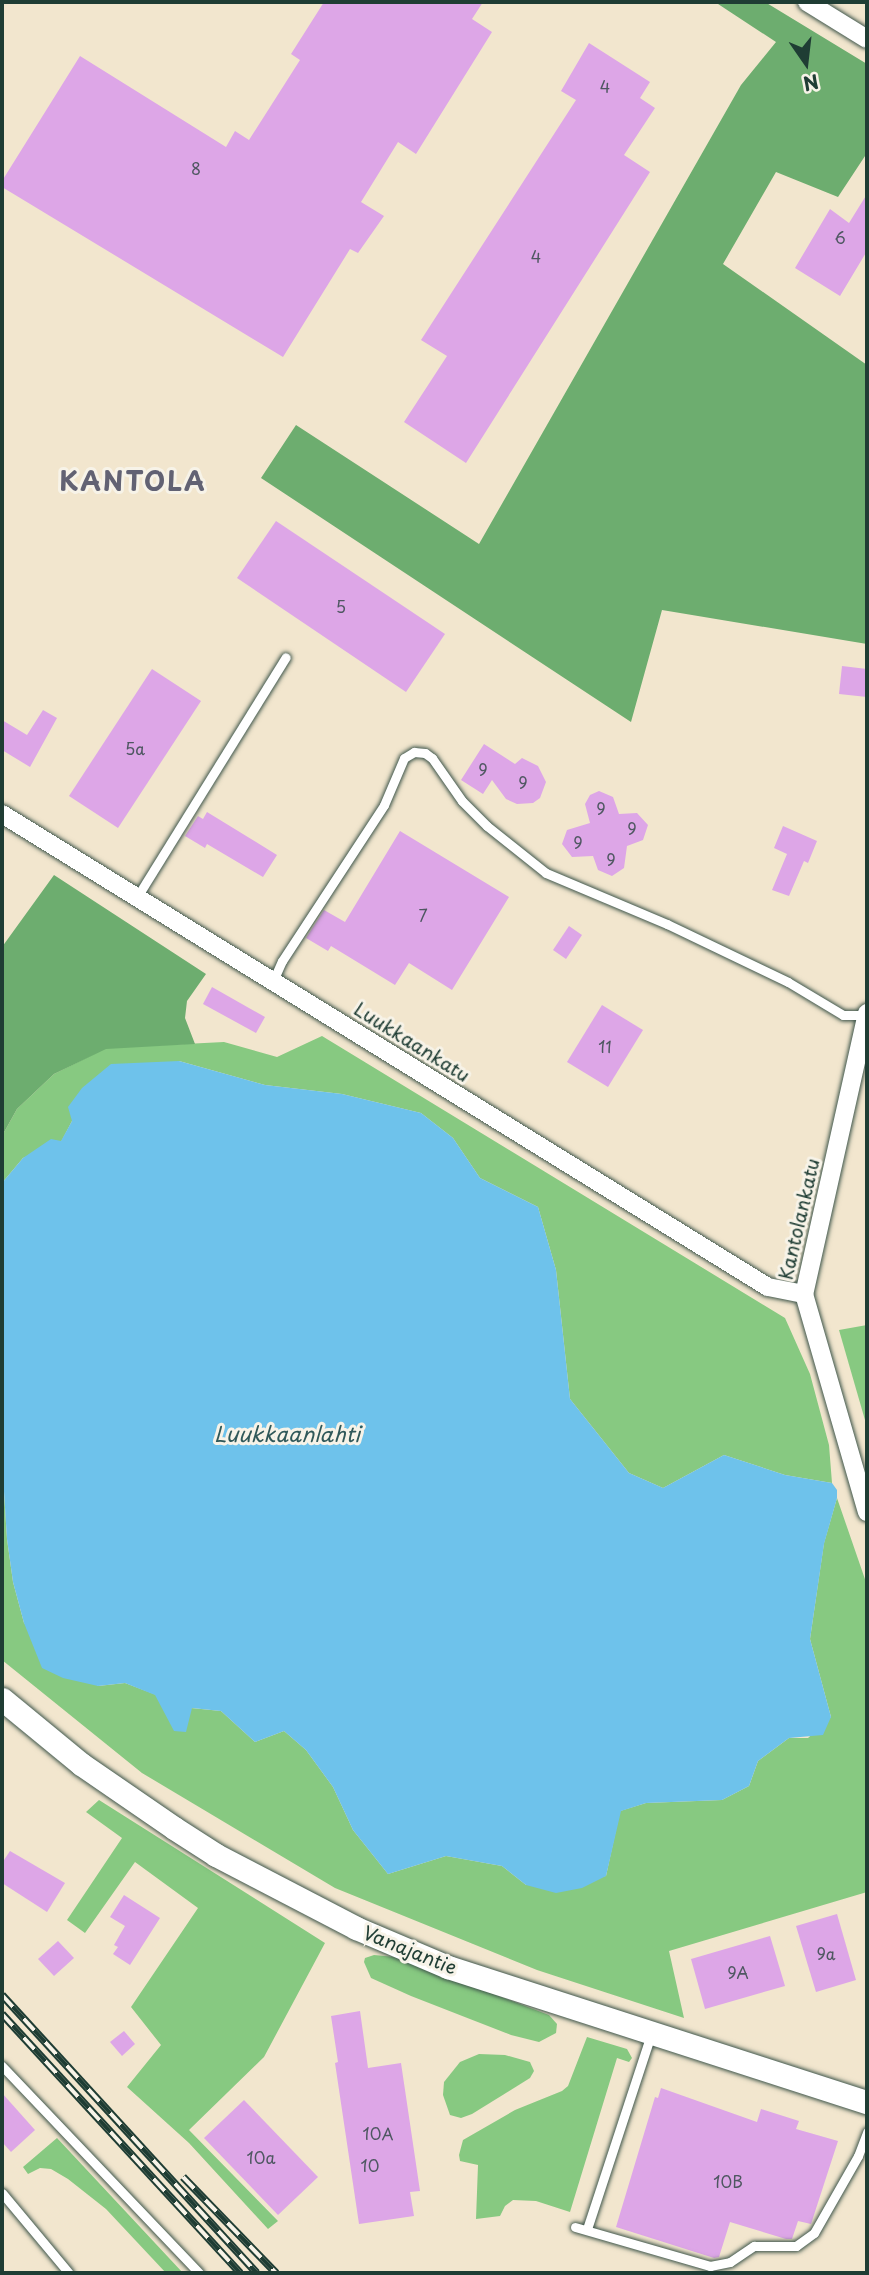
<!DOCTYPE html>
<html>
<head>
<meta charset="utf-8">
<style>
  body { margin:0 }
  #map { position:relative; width:869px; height:2275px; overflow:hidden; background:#f2e6ce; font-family:"Playpen Sans",sans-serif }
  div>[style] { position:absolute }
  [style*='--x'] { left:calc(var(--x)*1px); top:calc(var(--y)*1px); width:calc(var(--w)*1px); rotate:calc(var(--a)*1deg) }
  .green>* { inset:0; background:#87c981 }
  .forest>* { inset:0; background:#6dad6f }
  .water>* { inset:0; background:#6ec2eb }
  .building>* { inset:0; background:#dda6e7 }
  .roads { filter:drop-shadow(0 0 2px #3f564b) drop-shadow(0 0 2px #3f564b) }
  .service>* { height:9px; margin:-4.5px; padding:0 4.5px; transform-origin:4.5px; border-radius:4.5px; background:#fff }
  .minor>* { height:18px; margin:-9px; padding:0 9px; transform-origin:9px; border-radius:9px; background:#fff }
  .tertiary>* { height:23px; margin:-11.5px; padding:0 11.5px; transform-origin:11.5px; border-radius:11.5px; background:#fff }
  .rail>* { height:8px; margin-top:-4px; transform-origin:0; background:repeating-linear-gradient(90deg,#f7f3e8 0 16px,#1f3d34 0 32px); box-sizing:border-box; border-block:2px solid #1f3d34 }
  span { translate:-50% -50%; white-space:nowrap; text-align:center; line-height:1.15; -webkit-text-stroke:6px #f7f3e8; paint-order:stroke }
  .number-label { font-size:16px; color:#4e5761 }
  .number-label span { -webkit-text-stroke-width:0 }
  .street-label { font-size:19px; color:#1f3d34 }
  .water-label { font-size:21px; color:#2f5859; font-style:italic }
  .district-label { font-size:26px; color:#626273; font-weight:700; letter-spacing:2px }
  .frame { position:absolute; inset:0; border:4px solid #1f3d34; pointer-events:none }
  .north { position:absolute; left:771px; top:28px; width:70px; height:70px; -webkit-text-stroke:5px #f7f3e8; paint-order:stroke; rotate:166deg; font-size:19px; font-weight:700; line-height:28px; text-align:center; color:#1f3d34 }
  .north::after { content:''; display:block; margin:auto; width:24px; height:32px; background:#1f3d34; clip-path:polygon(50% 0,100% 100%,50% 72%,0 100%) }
</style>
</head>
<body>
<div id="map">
  <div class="green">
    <i style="clip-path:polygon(322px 1036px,785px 1318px,810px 1374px,829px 1445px,832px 1483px,785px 1475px,724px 1455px,663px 1488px,629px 1473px,570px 1399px,556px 1270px,538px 1207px,480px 1178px,453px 1138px,421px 1113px,342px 1094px,265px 1085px,179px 1061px,72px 1121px,61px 1142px,23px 1158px,2px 1183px,2px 1136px,17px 1109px,54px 1074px,106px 1048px,224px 1042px,277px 1057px)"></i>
    <i style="clip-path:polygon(867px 1325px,867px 1427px,839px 1330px)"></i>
    <i style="clip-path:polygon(2px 1460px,7px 1539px,13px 1582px,24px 1623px,98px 1686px,125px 1683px,191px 1708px,221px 1711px,255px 1742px,284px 1731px,306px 1750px,333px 1787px,353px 1830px,388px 1874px,446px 1856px,502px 1866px,526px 1885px,606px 1876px,620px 1811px,646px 1803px,722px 1800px,749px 1786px,758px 1761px,789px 1738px,808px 1738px,831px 1717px,810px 1639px,824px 1543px,837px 1498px,867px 1585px,867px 1892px,669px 1951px,684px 2018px,537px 1970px,335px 1888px,142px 1773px,2px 1660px)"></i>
    <i style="clip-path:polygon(99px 1800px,325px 1943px,264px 2057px,189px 2130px,278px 2221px,268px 2229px,189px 2143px,127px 2087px,161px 2045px,131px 2007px,198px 1908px,135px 1862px,85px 1933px,67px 1920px,122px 1838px,86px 1812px)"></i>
    <i style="clip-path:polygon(374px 1955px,395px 1957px,549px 2015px,557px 2024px,556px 2033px,539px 2042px,511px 2035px,411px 1996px,371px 1978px,364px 1962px,365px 1958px)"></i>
    <i style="clip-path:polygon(587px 2037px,627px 2049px,632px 2058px,629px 2062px,617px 2058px,570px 2212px,536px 2201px,513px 2200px,505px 2206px,500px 2216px,476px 2219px,478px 2165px,460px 2161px,459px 2155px,463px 2140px,515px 2110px,562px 2091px,568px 2086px)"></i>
    <i style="clip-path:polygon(479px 2054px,505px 2055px,530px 2062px,534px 2071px,530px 2078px,472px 2114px,461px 2118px,450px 2115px,443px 2095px,444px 2082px,460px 2062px)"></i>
    <i style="clip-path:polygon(57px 2138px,183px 2273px,166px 2273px,106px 2209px,68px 2179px,51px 2169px,40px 2168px,28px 2174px,23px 2167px)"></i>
  </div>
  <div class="forest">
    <i style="clip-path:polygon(715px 2px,765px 2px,867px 64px,867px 153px,838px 197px,776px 172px,723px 264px,867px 365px,867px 644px,662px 610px,631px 722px,261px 478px,296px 425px,479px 544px,741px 85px,776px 42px)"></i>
    <i style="clip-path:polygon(54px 875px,206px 974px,187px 1001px,185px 1018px,195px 1044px,106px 1049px,54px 1074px,17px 1109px,2px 1136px,2px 947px)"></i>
  </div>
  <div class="water">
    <i style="clip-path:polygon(179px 1061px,265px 1085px,342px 1094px,421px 1113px,453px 1138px,480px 1178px,538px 1207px,556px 1270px,570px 1399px,629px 1473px,663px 1488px,724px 1455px,785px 1475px,832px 1483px,837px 1490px,837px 1498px,824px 1544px,810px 1639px,831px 1717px,823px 1735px,789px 1738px,758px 1761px,749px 1786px,722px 1800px,646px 1803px,621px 1811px,606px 1876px,582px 1888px,556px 1893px,526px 1885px,502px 1866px,446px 1856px,388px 1874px,353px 1830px,333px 1787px,306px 1750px,284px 1731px,255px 1742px,221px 1711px,192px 1708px,186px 1732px,174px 1731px,155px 1695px,125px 1683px,98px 1686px,63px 1678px,42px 1668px,24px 1623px,13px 1582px,7px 1539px,2px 1460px,2px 1183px,23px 1158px,51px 1139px,61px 1141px,72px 1121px,68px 1107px,82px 1088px,111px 1064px)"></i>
  </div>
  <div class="building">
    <i style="clip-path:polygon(324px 2px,483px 2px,472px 19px,492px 32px,416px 154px,398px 142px,361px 202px,384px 216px,358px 253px,350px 249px,283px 357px,2px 187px,2px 181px,80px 56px,226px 147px,235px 131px,249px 140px,300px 60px,291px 54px)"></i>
    <i style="clip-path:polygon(589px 43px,650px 82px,640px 98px,655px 108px,624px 155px,650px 172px,466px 463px,404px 422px,447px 356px,421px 340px,576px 100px,561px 91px)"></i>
    <i style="clip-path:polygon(867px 194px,867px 251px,840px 296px,795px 268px,830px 209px,849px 223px)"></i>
    <i style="clip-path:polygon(276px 521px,445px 634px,406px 692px,237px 578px)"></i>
    <i style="clip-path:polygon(842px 666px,867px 669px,867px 697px,839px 694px)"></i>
    <i style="clip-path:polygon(152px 669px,201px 701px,118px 828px,69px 796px)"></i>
    <i style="clip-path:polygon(43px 710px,57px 718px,30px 767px,2px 750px,2px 720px,27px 735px)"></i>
    <i style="clip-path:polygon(484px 744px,515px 764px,522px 758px,538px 766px,546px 782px,540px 798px,533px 803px,517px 804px,506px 799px,492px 780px,483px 794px,461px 780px)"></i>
    <i style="clip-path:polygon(599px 791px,613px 797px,619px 814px,637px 813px,648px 825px,643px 840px,627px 846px,624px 868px,612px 876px,598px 870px,593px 856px,572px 857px,562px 844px,567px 830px,590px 823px,585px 804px,590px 795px)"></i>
    <i style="clip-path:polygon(207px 812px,277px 855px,263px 877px,207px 844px,205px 848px,185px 836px,198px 816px,203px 819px)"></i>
    <i style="clip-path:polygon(783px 826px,817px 841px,808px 863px,804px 861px,789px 896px,772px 890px,787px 854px,774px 848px)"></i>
    <i style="clip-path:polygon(400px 831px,509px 897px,452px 990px,409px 963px,395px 985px,331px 946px,328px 951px,306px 938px,324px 910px,345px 922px)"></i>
    <i style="clip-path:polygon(569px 926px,582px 935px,566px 959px,553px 950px)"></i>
    <i style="clip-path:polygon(212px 987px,265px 1017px,256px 1033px,203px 1004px)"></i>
    <i style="clip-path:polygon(602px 1005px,643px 1030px,608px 1087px,567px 1062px)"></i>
    <i style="clip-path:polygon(10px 1851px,65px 1883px,47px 1912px,2px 1883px,2px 1863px)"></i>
    <i style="clip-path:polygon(124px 1895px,160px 1918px,130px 1965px,113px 1954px,118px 1947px,114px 1945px,125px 1926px,110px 1917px)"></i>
    <i style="clip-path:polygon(837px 1914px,856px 1980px,816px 1992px,796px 1926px)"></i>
    <i style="clip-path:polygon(770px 1936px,785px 1986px,705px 2009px,691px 1959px)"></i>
    <i style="clip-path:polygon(58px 1941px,74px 1958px,54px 1976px,38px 1959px)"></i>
    <i style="clip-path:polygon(360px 2011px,368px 2068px,401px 2063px,420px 2191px,410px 2192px,414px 2216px,359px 2224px,335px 2063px,338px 2062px,331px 2016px)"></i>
    <i style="clip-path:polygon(124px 2031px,135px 2044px,122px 2056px,110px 2042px)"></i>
    <i style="clip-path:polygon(661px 2088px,757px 2122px,761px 2109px,799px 2121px,796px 2129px,838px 2141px,811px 2224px,798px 2221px,792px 2239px,786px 2239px,730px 2222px,719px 2257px,714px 2258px,616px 2227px,655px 2097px,658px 2098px)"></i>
    <i style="clip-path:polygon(2px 2093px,35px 2130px,11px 2152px,2px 2142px)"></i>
    <i style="clip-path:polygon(244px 2100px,318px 2177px,278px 2215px,204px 2138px)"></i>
  </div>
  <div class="roads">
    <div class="service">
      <i style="--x:137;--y:897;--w:282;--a:-58.2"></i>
      <i style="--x:273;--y:981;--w:22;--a:-66"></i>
      <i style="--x:282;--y:961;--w:186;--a:-56.8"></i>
      <i style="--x:384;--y:805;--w:51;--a:-66.9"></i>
      <i style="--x:404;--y:758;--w:12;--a:-31"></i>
      <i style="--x:414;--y:752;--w:11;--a:5"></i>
      <i style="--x:425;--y:753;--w:9;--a:36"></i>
      <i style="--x:432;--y:758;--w:52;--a:55.1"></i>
      <i style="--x:462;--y:801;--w:35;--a:45"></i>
      <i style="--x:487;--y:826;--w:75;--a:38.5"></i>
      <i style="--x:546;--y:873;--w:131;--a:22.9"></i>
      <i style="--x:667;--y:924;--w:134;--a:25.6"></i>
      <i style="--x:788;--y:982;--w:64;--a:31"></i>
      <i style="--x:843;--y:1015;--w:24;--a:0"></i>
      <i style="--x:2;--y:2066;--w:286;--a:46.4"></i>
      <i style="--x:2;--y:2193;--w:104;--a:50.1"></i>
      <i style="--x:575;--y:2227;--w:141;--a:16.1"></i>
      <i style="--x:710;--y:2266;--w:20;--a:-11"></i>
      <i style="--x:730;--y:2262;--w:29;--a:-34"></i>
      <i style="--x:754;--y:2246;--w:42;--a:0"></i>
      <i style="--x:796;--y:2246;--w:22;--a:-36"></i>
      <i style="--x:814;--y:2233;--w:89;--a:-60.3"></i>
      <i style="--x:858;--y:2156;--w:26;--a:-69"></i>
      <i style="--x:587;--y:2229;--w:205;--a:-71.8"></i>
    </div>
    <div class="minor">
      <i style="--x:807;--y:2;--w:70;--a:31.7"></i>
      <i style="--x:2;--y:814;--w:900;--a:31.7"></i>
      <i style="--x:768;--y:1287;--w:37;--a:11"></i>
      <i style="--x:867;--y:1013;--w:288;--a:102.6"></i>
      <i style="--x:804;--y:1294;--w:227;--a:73.9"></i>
    </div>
    <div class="tertiary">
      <i style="--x:2;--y:1699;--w:102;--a:39.4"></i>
      <i style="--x:81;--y:1764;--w:113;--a:34.5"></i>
      <i style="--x:174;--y:1828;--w:50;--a:32.7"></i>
      <i style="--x:216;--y:1855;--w:158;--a:27.5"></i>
      <i style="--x:356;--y:1928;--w:100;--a:23"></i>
      <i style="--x:448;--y:1967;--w:440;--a:17.9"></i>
    </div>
  </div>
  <div class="rail">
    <i style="--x:2;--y:1995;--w:377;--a:47.5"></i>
    <i style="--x:2;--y:2014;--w:352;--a:47.4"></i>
    <i style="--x:183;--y:2177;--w:134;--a:45.9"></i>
  </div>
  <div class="number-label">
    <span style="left:605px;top:86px">4</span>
    <span style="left:196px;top:168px">8</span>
    <span style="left:840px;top:237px">6</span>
    <span style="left:536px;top:256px">4</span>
    <span style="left:341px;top:606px">5</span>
    <span style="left:135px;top:748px">5a</span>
    <span style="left:483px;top:769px">9</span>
    <span style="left:523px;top:782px">9</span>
    <span style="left:601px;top:808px">9</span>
    <span style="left:632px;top:828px">9</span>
    <span style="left:578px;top:842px">9</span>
    <span style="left:611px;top:859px">9</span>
    <span style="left:423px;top:915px">7</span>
    <span style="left:605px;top:1046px">11</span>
    <span style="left:826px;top:1953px">9a</span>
    <span style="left:738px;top:1972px">9A</span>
    <span style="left:378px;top:2133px">10A</span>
    <span style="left:261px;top:2157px">10a</span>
    <span style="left:370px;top:2165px">10</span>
    <span style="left:728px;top:2181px">10B</span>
  </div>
  <div class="street-label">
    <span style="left:412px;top:1042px;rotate:32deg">Luukkaankatu</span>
    <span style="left:799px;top:1219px;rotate:-77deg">Kantolankatu</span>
    <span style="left:410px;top:1950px;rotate:22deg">Vanajantie</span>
  </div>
  <div class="water-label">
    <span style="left:287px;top:1433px">Luukkaanlahti</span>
  </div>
  <div class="district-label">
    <span style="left:133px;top:481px">KANTOLA</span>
  </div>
  <div class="frame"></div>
  <div class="north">N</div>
</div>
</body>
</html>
